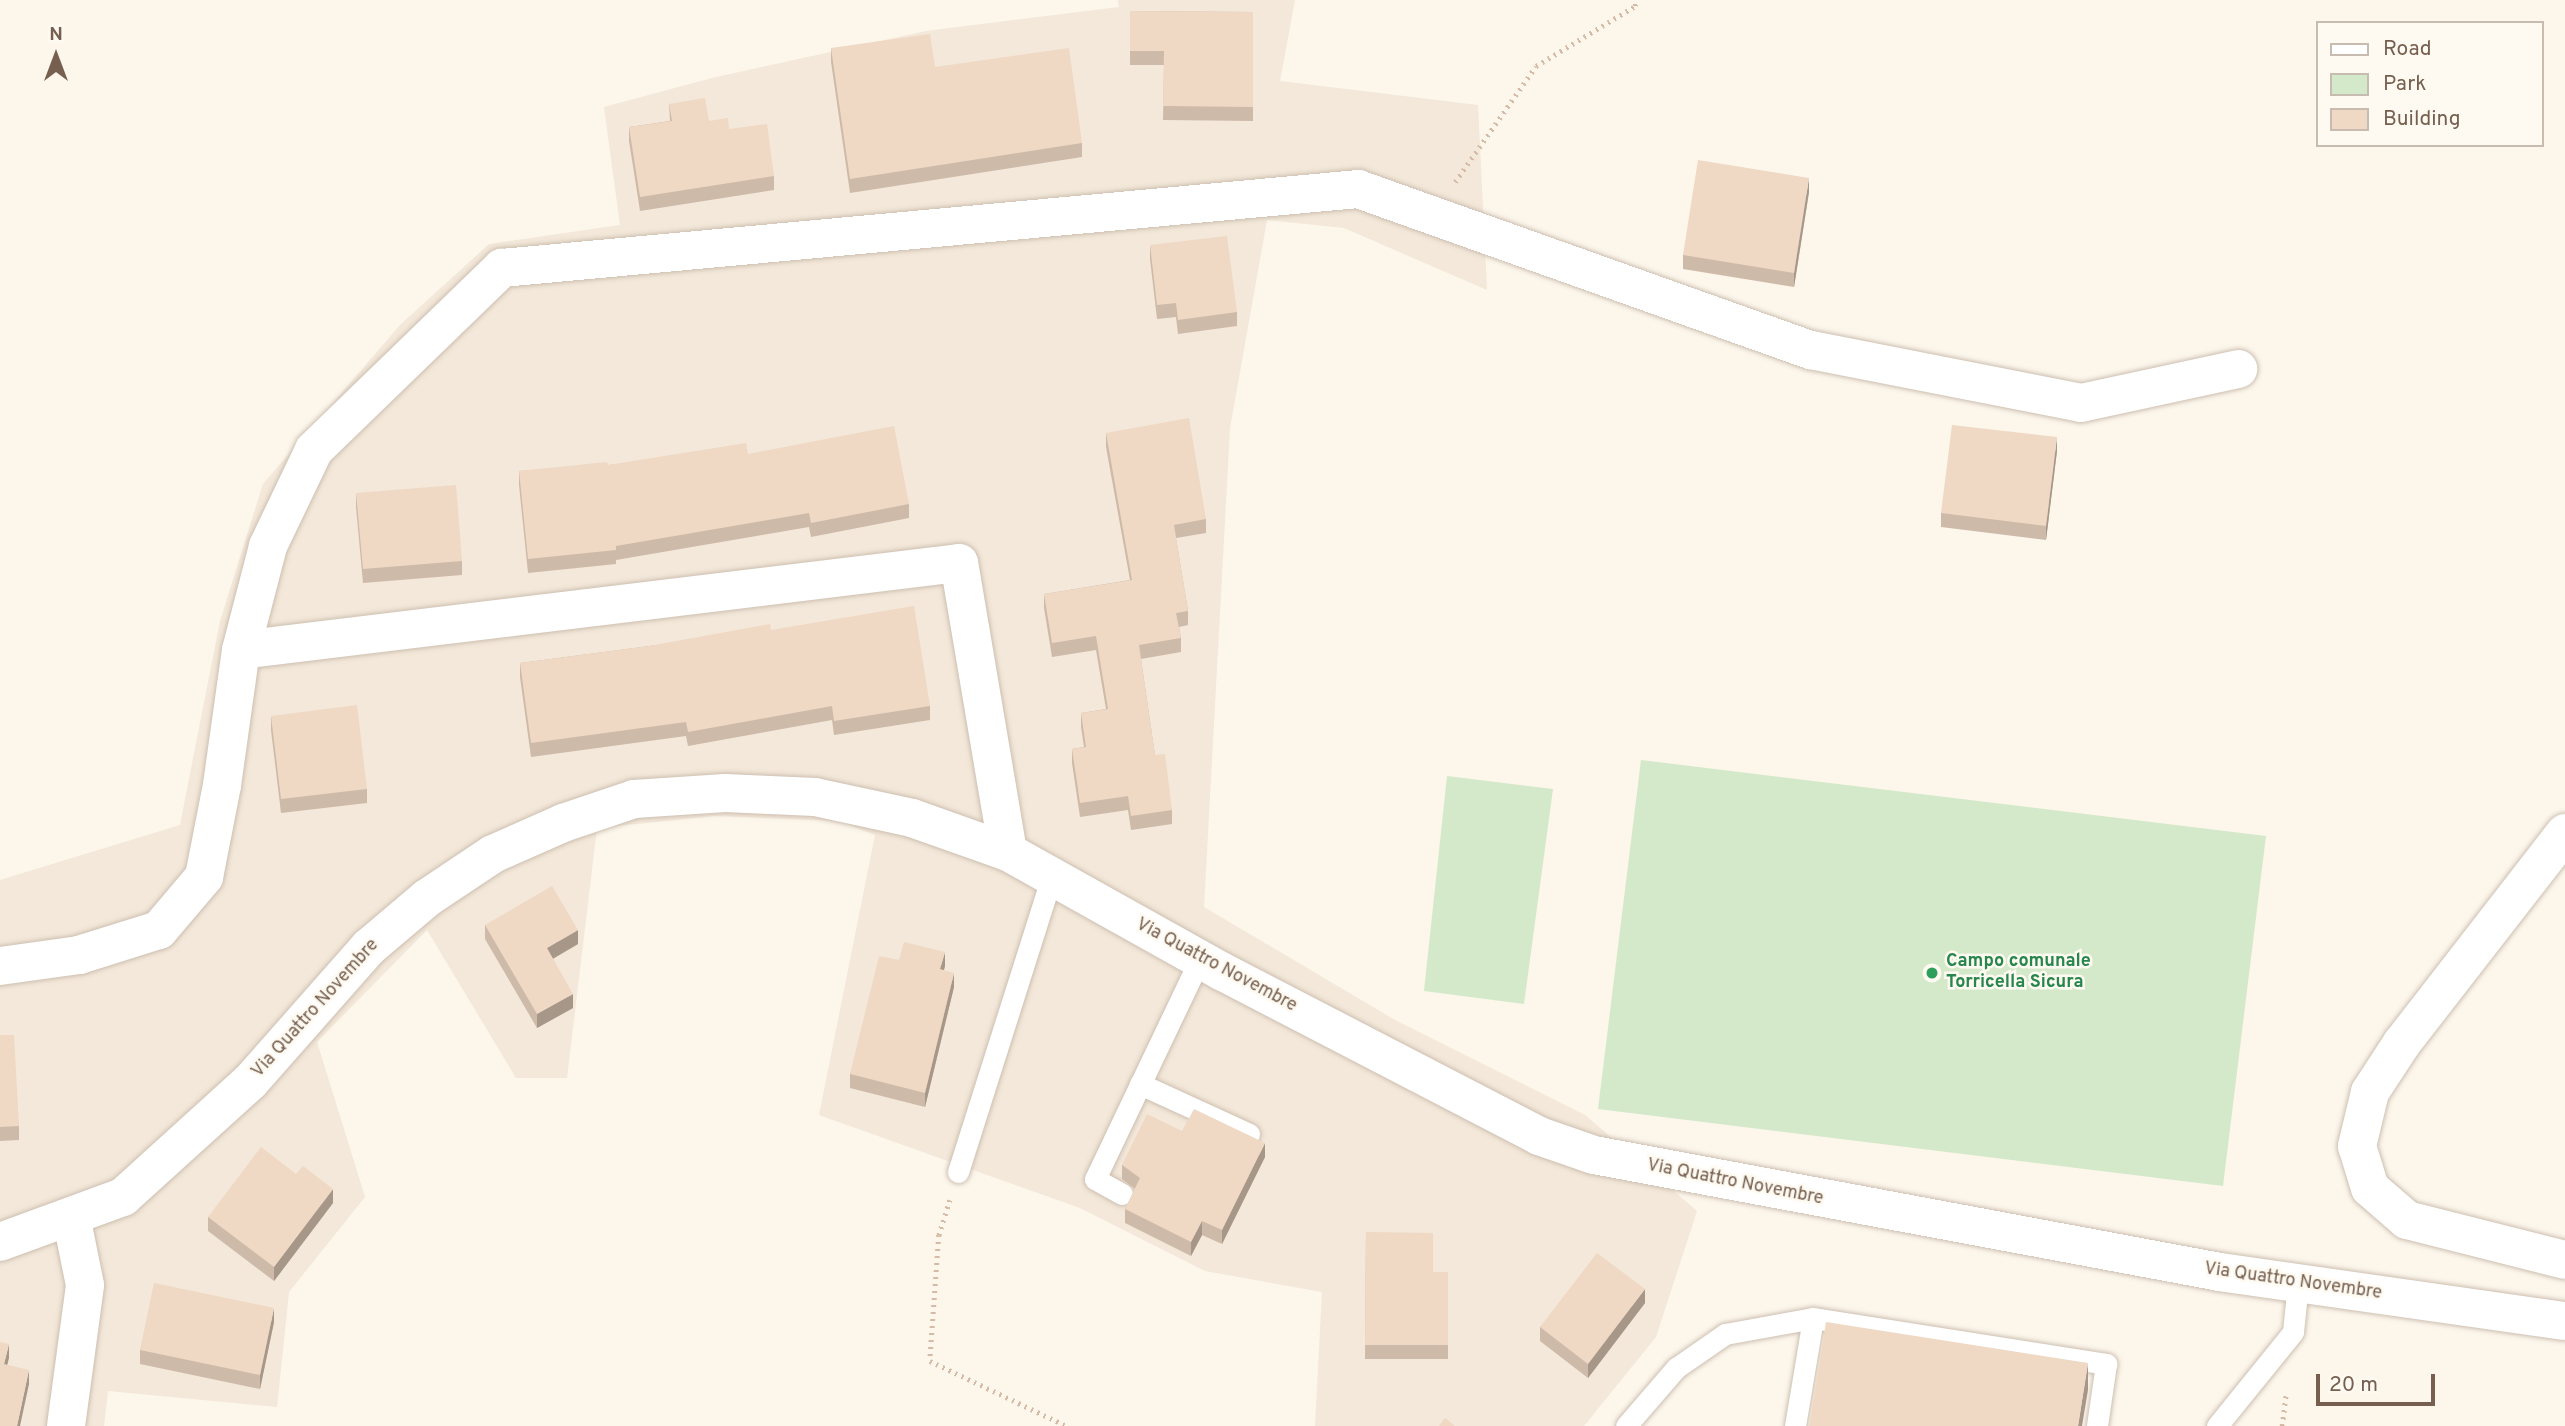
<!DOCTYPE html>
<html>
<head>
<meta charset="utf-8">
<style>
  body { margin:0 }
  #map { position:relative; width:2565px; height:1426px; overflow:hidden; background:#fcf6eb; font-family:Overpass,sans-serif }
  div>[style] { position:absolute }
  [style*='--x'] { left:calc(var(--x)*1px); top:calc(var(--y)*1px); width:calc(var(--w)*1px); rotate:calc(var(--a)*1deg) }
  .residential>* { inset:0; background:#f3e8d9 }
  .green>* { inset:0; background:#d4e9c9 }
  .path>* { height:4.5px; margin-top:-2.25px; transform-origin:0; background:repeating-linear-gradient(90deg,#d5bba6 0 2px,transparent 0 7px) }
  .roads { filter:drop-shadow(0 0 2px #cdbfb1) drop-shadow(0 0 2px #cdbfb1) }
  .lane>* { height:21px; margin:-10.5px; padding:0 10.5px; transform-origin:10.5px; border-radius:10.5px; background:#fff }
  .street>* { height:38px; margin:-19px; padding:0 19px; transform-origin:19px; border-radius:19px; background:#fff }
  .secondary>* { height:38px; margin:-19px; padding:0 19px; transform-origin:19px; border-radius:19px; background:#fff }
  .wall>* { inset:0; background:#cebaa9 }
  .shaded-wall>* { inset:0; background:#a79789 }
  .building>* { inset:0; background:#efd8c4 }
  .dots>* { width:19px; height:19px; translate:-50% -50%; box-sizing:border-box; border:4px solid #fefaf1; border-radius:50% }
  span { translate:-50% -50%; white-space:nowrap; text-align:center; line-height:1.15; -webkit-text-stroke:5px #fefaf1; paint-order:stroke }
  .leisure-label { font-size:18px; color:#27864d; font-weight:700 }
  .left { translate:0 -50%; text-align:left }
  .street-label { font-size:18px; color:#765f4f }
  .legend { position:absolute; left:2316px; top:21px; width:228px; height:126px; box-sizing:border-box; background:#fefaf1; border:2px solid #c8bcb0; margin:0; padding:9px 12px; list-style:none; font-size:21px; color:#765f4f }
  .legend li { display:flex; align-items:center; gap:14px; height:35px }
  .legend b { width:35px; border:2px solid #c8bcb0 }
  .north { position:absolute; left:21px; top:21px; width:70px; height:70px; -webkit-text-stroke:5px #fefaf1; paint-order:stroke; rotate:0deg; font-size:19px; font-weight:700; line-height:28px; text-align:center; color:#765f4f }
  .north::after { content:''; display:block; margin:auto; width:24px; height:32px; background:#765f4f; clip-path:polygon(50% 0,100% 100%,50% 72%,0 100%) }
  .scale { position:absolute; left:2316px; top:1374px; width:119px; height:32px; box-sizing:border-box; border:4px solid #765f4f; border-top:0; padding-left:9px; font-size:21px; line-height:24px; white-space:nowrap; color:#765f4f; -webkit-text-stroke:5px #fefaf1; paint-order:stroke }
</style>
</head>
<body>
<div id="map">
  <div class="residential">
    <i style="clip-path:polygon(1118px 0,1295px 0,1280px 81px,1478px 105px,1487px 290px,1344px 228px,1267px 220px,1230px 428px,1204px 907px,1395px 1020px,1585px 1115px,1697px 1211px,1656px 1337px,1584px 1426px,1315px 1426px,1322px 1292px,1205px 1271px,1080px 1208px,819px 1115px,875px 835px,839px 821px,715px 816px,597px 828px,567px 1078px,516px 1078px,427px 930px,317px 1042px,365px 1197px,289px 1292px,277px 1407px,108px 1391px,104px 1426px,0 1426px,0 880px,180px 825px,220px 621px,263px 484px,400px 325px,489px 244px,620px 225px,604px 107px,712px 78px,926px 31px,1119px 7px)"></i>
  </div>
  <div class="green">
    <i style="clip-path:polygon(1641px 760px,2266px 836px,2223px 1186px,1598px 1109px)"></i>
    <i style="clip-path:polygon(1447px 776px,1553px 789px,1524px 1004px,1424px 991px)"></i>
  </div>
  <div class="path">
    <i style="--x:1455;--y:182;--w:141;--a:-55.1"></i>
    <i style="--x:1536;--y:66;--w:116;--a:-31.2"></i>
    <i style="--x:1635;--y:6;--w:6;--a:-81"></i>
    <i style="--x:950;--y:1200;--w:37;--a:107"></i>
    <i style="--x:939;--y:1235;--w:126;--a:94.1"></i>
    <i style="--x:930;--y:1361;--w:152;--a:25.4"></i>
    <i style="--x:2282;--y:1426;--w:34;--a:-83"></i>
  </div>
  <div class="roads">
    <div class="lane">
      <i style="--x:1140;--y:1084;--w:120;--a:24.6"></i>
      <i style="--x:958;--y:1172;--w:312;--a:-72.4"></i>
      <i style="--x:1122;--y:1194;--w:31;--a:-151"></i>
      <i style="--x:1095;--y:1179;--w:244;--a:-64.5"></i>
      <i style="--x:1626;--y:1426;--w:77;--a:-49.2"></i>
      <i style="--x:1676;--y:1368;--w:60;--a:-34.8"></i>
      <i style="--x:1725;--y:1334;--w:89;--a:-10.3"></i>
      <i style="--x:1813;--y:1318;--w:297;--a:8.9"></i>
      <i style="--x:2106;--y:1364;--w:63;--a:98.3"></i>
      <i style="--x:1795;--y:1426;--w:109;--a:-80.5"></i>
      <i style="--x:2217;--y:1426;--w:121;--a:-51"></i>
      <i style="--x:2293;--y:1332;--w:49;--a:-84.2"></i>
    </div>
    <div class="street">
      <i style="--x:2565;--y:833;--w:266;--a:127.8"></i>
      <i style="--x:2402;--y:1043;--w:59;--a:123.1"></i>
      <i style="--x:2370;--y:1092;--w:56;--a:103.5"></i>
      <i style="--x:2357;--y:1146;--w:44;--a:72.8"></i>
      <i style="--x:2370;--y:1188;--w:49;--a:40.9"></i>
      <i style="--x:2407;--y:1220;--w:163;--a:14.2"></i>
      <i style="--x:1008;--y:852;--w:293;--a:-99.6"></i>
      <i style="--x:959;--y:563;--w:723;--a:173.09"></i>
      <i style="--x:241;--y:650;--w:107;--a:-75.4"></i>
      <i style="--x:268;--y:546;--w:106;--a:-64.4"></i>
      <i style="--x:314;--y:450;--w:262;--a:-44.1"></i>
      <i style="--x:502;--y:268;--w:860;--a:-5.27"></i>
      <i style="--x:1358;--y:189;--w:481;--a:19.6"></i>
      <i style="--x:1811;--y:350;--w:275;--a:11.1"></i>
      <i style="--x:2081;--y:403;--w:161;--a:-12.2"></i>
      <i style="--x:0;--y:966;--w:80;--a:-7.9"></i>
      <i style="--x:79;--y:955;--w:84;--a:-17.4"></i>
      <i style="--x:159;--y:930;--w:70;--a:-49.7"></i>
      <i style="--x:204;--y:877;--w:94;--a:-78.9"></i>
      <i style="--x:222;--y:785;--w:136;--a:-82"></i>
      <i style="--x:66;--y:1426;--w:142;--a:-82.3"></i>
      <i style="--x:85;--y:1285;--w:70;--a:-101.5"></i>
    </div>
    <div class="secondary">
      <i style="--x:0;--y:1242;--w:131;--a:-20.1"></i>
      <i style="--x:123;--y:1197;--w:171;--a:-42.2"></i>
      <i style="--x:250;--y:1082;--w:179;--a:-48.6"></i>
      <i style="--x:368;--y:948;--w:77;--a:-40.3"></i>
      <i style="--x:427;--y:898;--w:79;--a:-33.7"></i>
      <i style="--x:493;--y:854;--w:77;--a:-23.9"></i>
      <i style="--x:563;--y:823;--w:75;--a:-18.7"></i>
      <i style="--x:634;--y:799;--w:91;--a:-3.8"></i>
      <i style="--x:725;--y:793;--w:90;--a:2.5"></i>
      <i style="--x:815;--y:797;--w:99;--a:12.2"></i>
      <i style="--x:912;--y:818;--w:102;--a:19.5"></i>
      <i style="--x:1008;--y:852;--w:246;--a:29.2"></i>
      <i style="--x:1223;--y:972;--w:356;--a:27.4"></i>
      <i style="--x:1539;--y:1136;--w:58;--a:19.1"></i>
      <i style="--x:1594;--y:1155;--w:637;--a:10.59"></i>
      <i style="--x:2220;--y:1272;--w:348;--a:8.1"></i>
    </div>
  </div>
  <div class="wall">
    <i style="clip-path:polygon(1130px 11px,1253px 12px,1253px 121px,1163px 120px,1164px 65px,1130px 65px)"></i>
    <i style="clip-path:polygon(831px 48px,935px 67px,1082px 143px,1082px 157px,850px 193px,831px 62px)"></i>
    <i style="clip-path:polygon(669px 104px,729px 129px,774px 176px,774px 190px,640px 211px,629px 141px,629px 127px,670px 121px)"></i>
    <i style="clip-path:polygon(1809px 192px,1794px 287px,1683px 269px,1683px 255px)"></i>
    <i style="clip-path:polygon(1150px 245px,1237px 312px,1237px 326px,1178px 334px,1176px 317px,1157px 319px,1150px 259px)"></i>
    <i style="clip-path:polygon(1106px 433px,1206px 519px,1206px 533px,1176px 538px,1188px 611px,1188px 625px,1179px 627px,1181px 638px,1181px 652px,1141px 659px,1155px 755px,1172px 810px,1172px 824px,1131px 830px,1128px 810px,1080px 817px,1072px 763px,1072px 749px,1084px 747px,1081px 727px,1081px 713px,1106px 709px,1096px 650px,1052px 657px,1044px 608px,1044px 594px,1130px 580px,1106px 447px)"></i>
    <i style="clip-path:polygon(2057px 451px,2046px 540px,1941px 527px,1941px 513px)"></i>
    <i style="clip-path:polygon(748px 454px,909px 504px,909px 518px,811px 537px,809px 527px,616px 560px,616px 564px,528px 573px,519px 485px,519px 471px,608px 465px)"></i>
    <i style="clip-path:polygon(356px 493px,462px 561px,462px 575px,363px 583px,356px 507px)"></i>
    <i style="clip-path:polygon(771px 630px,930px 706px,930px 720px,834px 735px,832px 720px,688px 746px,686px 736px,531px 757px,520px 677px,520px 663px)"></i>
    <i style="clip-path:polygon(271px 716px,367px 789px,367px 803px,281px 813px,271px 730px)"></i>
    <i style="clip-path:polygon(485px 925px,578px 944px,553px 959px,573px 1008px,537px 1028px,485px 939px)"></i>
    <i style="clip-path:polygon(899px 960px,945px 966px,944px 970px,954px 987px,925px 1107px,850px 1088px,850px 1074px)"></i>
    <i style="clip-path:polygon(0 1035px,19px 1126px,19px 1140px,0 1141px)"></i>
    <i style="clip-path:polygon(1182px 1131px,1265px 1157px,1222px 1244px,1202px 1235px,1191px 1256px,1125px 1223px,1125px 1209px,1135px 1189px,1122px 1179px,1122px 1165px)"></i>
    <i style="clip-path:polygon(333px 1203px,274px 1281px,208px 1231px,208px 1217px)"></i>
    <i style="clip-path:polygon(1366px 1232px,1433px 1272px,1448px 1272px,1448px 1359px,1365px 1359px)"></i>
    <i style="clip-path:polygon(1645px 1303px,1588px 1378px,1540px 1341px,1540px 1327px)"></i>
    <i style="clip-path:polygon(274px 1322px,260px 1389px,140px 1364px,140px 1350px)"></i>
  </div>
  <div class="shaded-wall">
    <i style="clip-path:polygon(1809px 178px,1809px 192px,1794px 287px,1794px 273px)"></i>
    <i style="clip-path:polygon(2057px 437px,2057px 451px,2046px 540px,2046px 526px)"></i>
    <i style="clip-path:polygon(578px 930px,578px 944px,547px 962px,547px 948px)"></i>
    <i style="clip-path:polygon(945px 952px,945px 966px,940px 983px,940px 969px)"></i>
    <i style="clip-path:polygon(954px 973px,954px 987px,925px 1107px,925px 1093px)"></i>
    <i style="clip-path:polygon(573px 994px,573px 1008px,537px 1028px,537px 1014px)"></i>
    <i style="clip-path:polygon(1265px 1143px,1265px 1157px,1222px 1244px,1222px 1230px)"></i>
    <i style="clip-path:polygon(333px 1189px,333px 1203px,274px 1281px,274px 1267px)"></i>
    <i style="clip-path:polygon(1202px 1221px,1202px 1235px,1191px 1256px,1191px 1242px)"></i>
    <i style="clip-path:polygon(1645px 1289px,1645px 1303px,1588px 1378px,1588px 1364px)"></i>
    <i style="clip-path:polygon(274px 1308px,274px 1322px,260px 1389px,260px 1375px)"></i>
    <i style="clip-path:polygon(9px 1344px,9px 1358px,4px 1378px,4px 1364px)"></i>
    <i style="clip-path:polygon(2088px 1363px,2088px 1390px,2082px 1426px,2078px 1426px)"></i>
    <i style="clip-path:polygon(29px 1370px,29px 1384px,20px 1426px,17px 1426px)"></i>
  </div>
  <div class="building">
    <i style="clip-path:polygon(1130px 11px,1253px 12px,1253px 107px,1163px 106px,1164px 51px,1130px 51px)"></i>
    <i style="clip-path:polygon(930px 34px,935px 67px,1069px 48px,1082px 143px,850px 179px,831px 48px)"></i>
    <i style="clip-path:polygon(705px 98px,709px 121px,728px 118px,729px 129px,767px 124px,774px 176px,640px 197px,629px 127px,672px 121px,669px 104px)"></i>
    <i style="clip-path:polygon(1698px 160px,1809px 178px,1794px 273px,1683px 255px)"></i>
    <i style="clip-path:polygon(1227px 236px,1237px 312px,1178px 320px,1176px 303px,1157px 305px,1150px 245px)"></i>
    <i style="clip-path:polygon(1189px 418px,1206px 519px,1174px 525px,1188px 611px,1176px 613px,1181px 638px,1139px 645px,1155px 755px,1165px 754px,1172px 810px,1131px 816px,1128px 796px,1080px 803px,1072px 749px,1086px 747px,1081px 713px,1108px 709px,1096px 636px,1052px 643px,1044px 594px,1132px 580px,1106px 433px)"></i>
    <i style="clip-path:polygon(1952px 425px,2057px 437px,2046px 526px,1941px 513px)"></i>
    <i style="clip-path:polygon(894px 426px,909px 504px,811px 523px,809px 513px,616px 546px,616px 550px,528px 559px,519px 471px,607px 462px,608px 465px,746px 443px,748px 454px)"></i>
    <i style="clip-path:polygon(456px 485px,462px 561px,363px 569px,356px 493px)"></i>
    <i style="clip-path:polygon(914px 606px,930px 706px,834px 721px,832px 706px,688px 732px,686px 722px,531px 743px,520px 663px,649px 646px,770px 624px,771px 630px)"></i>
    <i style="clip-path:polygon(357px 705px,367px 789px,281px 799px,271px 716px)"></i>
    <i style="clip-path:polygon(552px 886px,578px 930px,547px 948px,573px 994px,537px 1014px,485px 925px)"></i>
    <i style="clip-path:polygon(904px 942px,945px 952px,940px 969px,954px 973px,925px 1093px,850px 1074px,879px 956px,899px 960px)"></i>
    <i style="clip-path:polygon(0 1035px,14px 1035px,19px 1126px,0 1127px)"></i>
    <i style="clip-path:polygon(1194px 1109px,1265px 1143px,1222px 1230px,1202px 1221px,1191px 1242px,1125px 1209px,1140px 1178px,1122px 1165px,1147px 1114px,1182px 1131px)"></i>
    <i style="clip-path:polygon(261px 1147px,296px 1174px,303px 1166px,333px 1189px,274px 1267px,208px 1217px)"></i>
    <i style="clip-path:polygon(1366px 1232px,1433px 1233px,1433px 1272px,1448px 1272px,1448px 1345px,1365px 1345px)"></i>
    <i style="clip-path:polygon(1597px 1253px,1645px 1289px,1588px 1364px,1540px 1327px)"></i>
    <i style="clip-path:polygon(154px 1283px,274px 1308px,260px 1375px,140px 1350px)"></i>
    <i style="clip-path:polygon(1826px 1322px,2088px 1363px,2078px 1426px,1809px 1426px)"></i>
    <i style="clip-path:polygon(0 1342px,9px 1344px,4px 1364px,29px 1370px,17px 1426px,0 1426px)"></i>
    <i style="clip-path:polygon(1445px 1418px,1455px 1426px,1439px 1426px)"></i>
  </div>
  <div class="dots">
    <i style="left:1932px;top:973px;background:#2e9e5b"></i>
  </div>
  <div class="leisure-label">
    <span class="left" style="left:1946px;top:973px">Campo comunale<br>Torricella Sicura</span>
  </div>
  <div class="street-label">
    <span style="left:1216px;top:966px;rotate:28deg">Via Quattro Novembre</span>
    <span style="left:316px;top:1009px;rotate:-48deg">Via Quattro Novembre</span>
    <span style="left:1735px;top:1183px;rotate:11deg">Via Quattro Novembre</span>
    <span style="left:2293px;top:1282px;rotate:8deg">Via Quattro Novembre</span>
  </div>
  <ul class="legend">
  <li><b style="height:9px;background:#fff"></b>Road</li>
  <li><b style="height:19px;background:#d4e9c9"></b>Park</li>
  <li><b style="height:19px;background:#efd8c4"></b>Building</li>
  </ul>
  <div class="north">N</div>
  <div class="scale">20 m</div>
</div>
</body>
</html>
